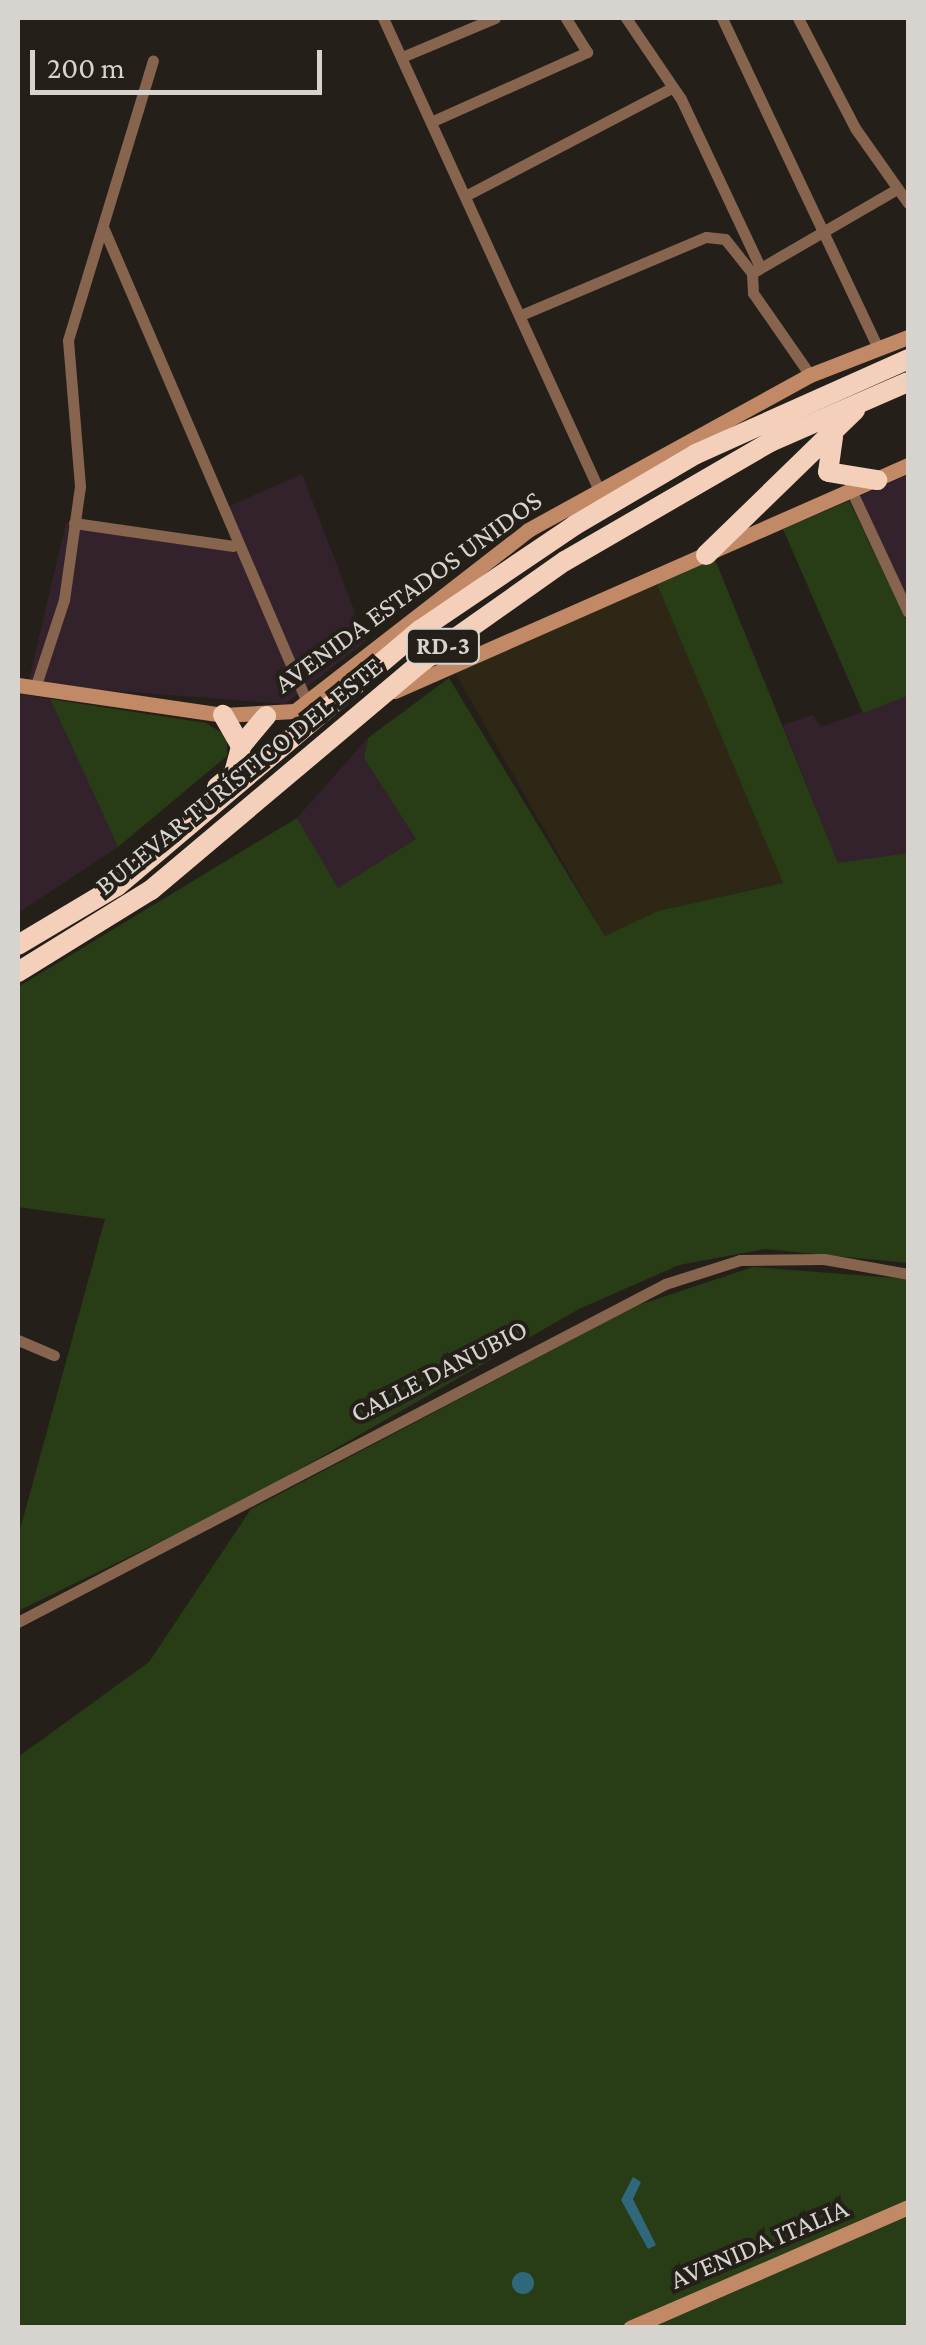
<!DOCTYPE html>
<html>
<head>
<meta charset="utf-8">
<style>
  body { margin:0 }
  #map { position:relative; width:926px; height:2345px; overflow:hidden; background:#242019; font-family:"Crimson Pro",serif }
  div>[style] { position:absolute }
  [style*='--x'] { left:calc(var(--x)*1px); top:calc(var(--y)*1px); width:calc(var(--w)*1px); rotate:calc(var(--a)*1deg) }
  .commercial>* { inset:0; background:#33222c }
  .industrial>* { inset:0; background:#2f2716 }
  .green>* { inset:0; background:#283c16 }
  .water>* { inset:0; background:#2f687b }
  .round { border-radius:50% }
  .street>* { height:11px; margin:-5.5px; padding:0 5.5px; transform-origin:5.5px; border-radius:5.5px; background:#87644e }
  .secondary>* { height:15px; margin:-7.5px; padding:0 7.5px; transform-origin:7.5px; border-radius:7.5px; background:#c28966 }
  .highway>* { height:20px; margin:-10px; padding:0 10px; transform-origin:10px; border-radius:10px; background:#f4d0ba }
  span { translate:-50% -50%; white-space:nowrap; text-align:center; line-height:1.15; -webkit-text-stroke:8px #242019; paint-order:stroke }
  .shield-label span { padding:2px 8px; background:#242019; border:2px solid; border-radius:8px; -webkit-text-stroke-width:0 }
  .shield-label { font-size:25px; color:#d7d4d0; font-weight:700 }
  .street-label { font-size:28px; color:#d7d4d0 }
  .frame { position:absolute; inset:0; border:20px solid #d7d4d0; pointer-events:none }
  .scale { position:absolute; left:30px; top:50px; width:292px; height:45px; box-sizing:border-box; border:5px solid #d7d4d0; border-top:0; padding-left:12px; font-size:30px; line-height:35px; white-space:nowrap; color:#d7d4d0; -webkit-text-stroke:8px #242019; paint-order:stroke }
</style>
</head>
<body>
<div id="map">
  <div class="commercial">
    <i style="clip-path:polygon(302px 474px,366px 641px,285px 704px,28px 684px,66px 523px,242px 553px,225px 508px)"></i>
    <i style="clip-path:polygon(908px 475px,908px 623px,849px 501px)"></i>
    <i style="clip-path:polygon(18px 694px,50px 699px,118px 847px,18px 913px)"></i>
    <i style="clip-path:polygon(908px 696px,908px 853px,838px 864px,783px 725px,813px 715px,821px 727px)"></i>
    <i style="clip-path:polygon(368px 738px,364px 758px,417px 839px,338px 889px,297px 818px)"></i>
  </div>
  <div class="industrial">
    <i style="clip-path:polygon(657px 584px,783px 883px,658px 911px,605px 936px,453px 669px)"></i>
  </div>
  <div class="green">
    <i style="clip-path:polygon(849px 501px,908px 623px,908px 696px,863px 713px,783px 529px)"></i>
    <i style="clip-path:polygon(714px 557px,838px 863px,908px 853px,908px 1263px,765px 1249px,679px 1265px,579px 1309px,242px 1502px,18px 1611px,18px 1537px,105px 1219px,18px 1207px,18px 987px,297px 818px,338px 888px,416px 839px,364px 758px,368px 738px,449px 678px,605px 936px,658px 911px,783px 883px,657px 584px)"></i>
    <i style="clip-path:polygon(50px 699px,206px 723px,227px 736px,227px 756px,118px 847px)"></i>
    <i style="clip-path:polygon(753px 1267px,908px 1279px,908px 2327px,18px 2327px,18px 1757px,149px 1662px,251px 1509px,636px 1306px)"></i>
  </div>
  <div class="water">
    <i style="clip-path:polygon(633px 2177px,641px 2182px,633px 2199px,656px 2245px,648px 2249px,621px 2200px)"></i>
    <i class="round" style="left:512px;top:2272px;width:22px;height:22px"></i>
  </div>
  <div class="street">
    <i style="--x:383;--y:18;--w:517;--a:65.42"></i>
    <i style="--x:626;--y:18;--w:98;--a:55.8"></i>
    <i style="--x:681;--y:99;--w:186;--a:64.8"></i>
    <i style="--x:722;--y:18;--w:365;--a:64.7"></i>
    <i style="--x:798;--y:18;--w:124;--a:62.6"></i>
    <i style="--x:855;--y:128;--w:92;--a:54.8"></i>
    <i style="--x:402;--y:57;--w:101;--a:-22.8"></i>
    <i style="--x:433;--y:121;--w:169;--a:-24.1"></i>
    <i style="--x:587;--y:52;--w:40;--a:-122"></i>
    <i style="--x:467;--y:195;--w:231;--a:-27.6"></i>
    <i style="--x:103;--y:227;--w:517;--a:66.76"></i>
    <i style="--x:521;--y:315;--w:201;--a:-22.9"></i>
    <i style="--x:706;--y:237;--w:19;--a:6"></i>
    <i style="--x:725;--y:239;--w:43;--a:51.5"></i>
    <i style="--x:810;--y:375;--w:100;--a:-124.8"></i>
    <i style="--x:753;--y:293;--w:20;--a:-93"></i>
    <i style="--x:752;--y:273;--w:168;--a:-30.1"></i>
    <i style="--x:852;--y:492;--w:132;--a:65"></i>
    <i style="--x:74;--y:523;--w:161;--a:8.2"></i>
    <i style="--x:35;--y:688;--w:93;--a:-71.8"></i>
    <i style="--x:64;--y:600;--w:115;--a:-82"></i>
    <i style="--x:80;--y:486;--w:146;--a:-94.7"></i>
    <i style="--x:68;--y:340;--w:292;--a:-73.1"></i>
    <i style="--x:18;--y:1340;--w:39;--a:23"></i>
    <i style="--x:18;--y:1622;--w:730;--a:-27.58"></i>
    <i style="--x:665;--y:1284;--w:79;--a:-17.7"></i>
    <i style="--x:740;--y:1260;--w:84;--a:-0.7"></i>
    <i style="--x:824;--y:1259;--w:85;--a:10.1"></i>
  </div>
  <div class="secondary">
    <i style="--x:18;--y:685;--w:207;--a:8.3"></i>
    <i style="--x:223;--y:715;--w:72;--a:-3.2"></i>
    <i style="--x:295;--y:711;--w:295;--a:-37.8"></i>
    <i style="--x:528;--y:530;--w:322;--a:-28.8"></i>
    <i style="--x:810;--y:375;--w:105;--a:-21.2"></i>
    <i style="--x:395;--y:691;--w:561;--a:-23.78"></i>
    <i style="--x:630;--y:2328;--w:303;--a:-23.5"></i>
  </div>
  <div class="highway">
    <i style="--x:833;--y:437;--w:35;--a:98"></i>
    <i style="--x:828;--y:472;--w:50;--a:9.3"></i>
    <i style="--x:706;--y:555;--w:208;--a:-44.2"></i>
    <i style="--x:241;--y:746;--w:39;--a:-50"></i>
    <i style="--x:217;--y:787;--w:22;--a:-39"></i>
    <i style="--x:234;--y:773;--w:28;--a:-75"></i>
    <i style="--x:241;--y:746;--w:36;--a:-120"></i>
    <i style="--x:18;--y:945;--w:115;--a:-30.8"></i>
    <i style="--x:117;--y:886;--w:397;--a:-40.2"></i>
    <i style="--x:420;--y:630;--w:187;--a:-34.1"></i>
    <i style="--x:575;--y:525;--w:140;--a:-30.4"></i>
    <i style="--x:696;--y:454;--w:232;--a:-24.1"></i>
    <i style="--x:18;--y:972;--w:156;--a:-31.7"></i>
    <i style="--x:151;--y:890;--w:356;--a:-40.1"></i>
    <i style="--x:423;--y:661;--w:174;--a:-35.2"></i>
    <i style="--x:565;--y:561;--w:237;--a:-30.1"></i>
    <i style="--x:770;--y:442;--w:150;--a:-23.5"></i>
  </div>
  <div class="shield-label">
    <span style="left:443px;top:646px">RD-3</span>
  </div>
  <div class="street-label">
    <span style="left:408px;top:592px;rotate:-36deg">AVENIDA ESTADOS UNIDOS</span>
    <span style="left:239px;top:776px;rotate:-39deg">BULEVAR TURÍSTICO DEL ESTE</span>
    <span style="left:439px;top:1371px;rotate:-27deg">CALLE DANUBIO</span>
    <span style="left:759px;top:2244px;rotate:-23deg">AVENIDA ITALIA</span>
  </div>
  <div class="frame"></div>
  <div class="scale">200 m</div>
</div>
</body>
</html>
